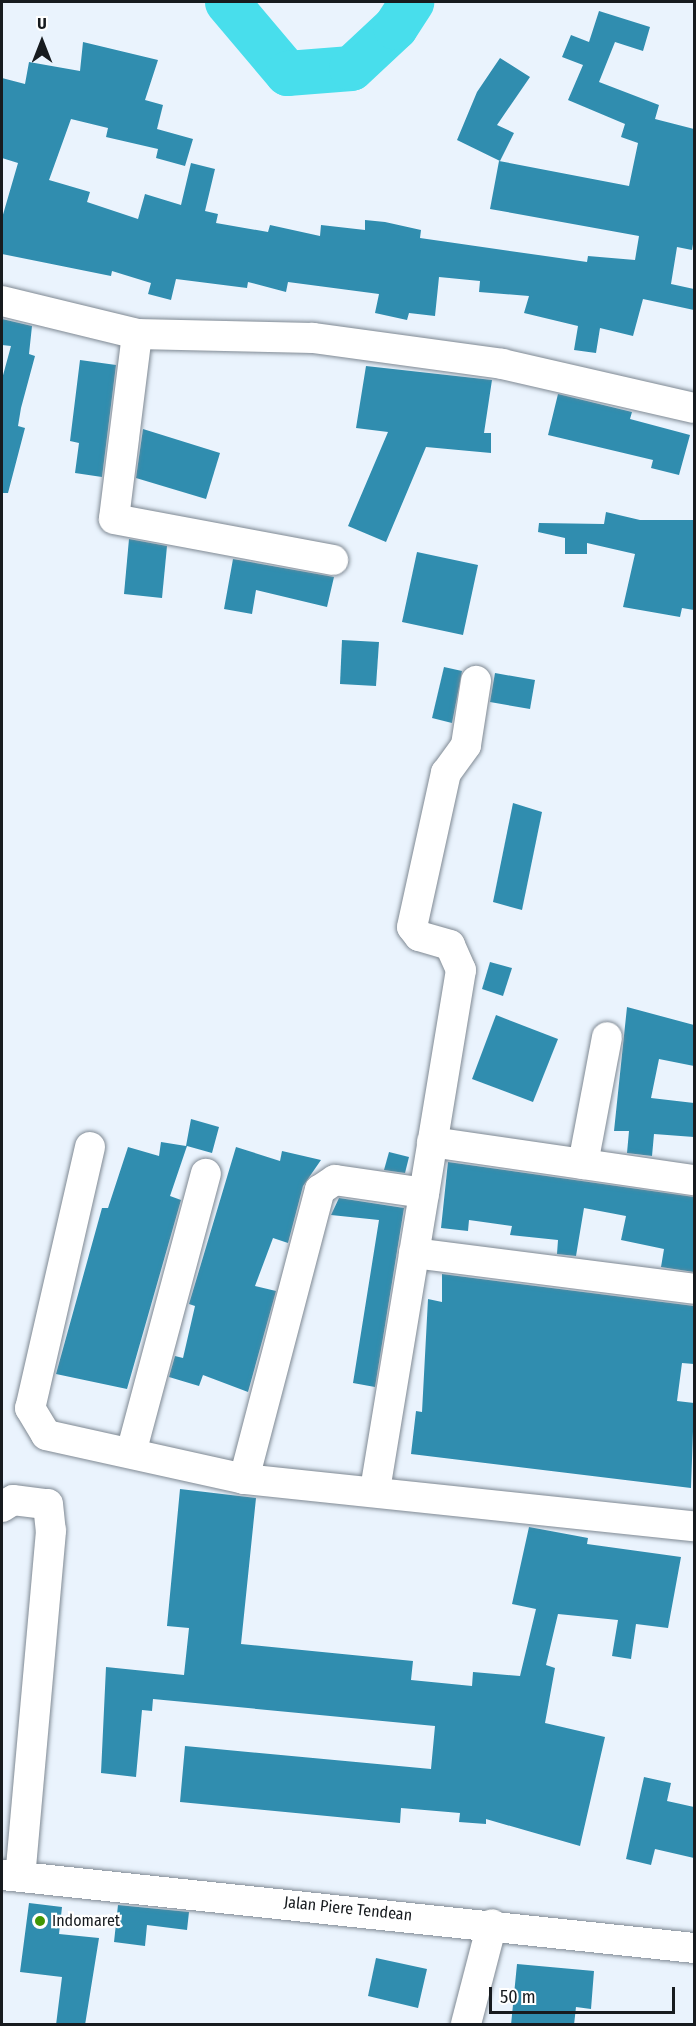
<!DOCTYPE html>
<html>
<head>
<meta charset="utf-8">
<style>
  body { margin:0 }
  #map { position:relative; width:696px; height:2026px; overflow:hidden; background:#eaf3fd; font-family:"Fira Sans Condensed",sans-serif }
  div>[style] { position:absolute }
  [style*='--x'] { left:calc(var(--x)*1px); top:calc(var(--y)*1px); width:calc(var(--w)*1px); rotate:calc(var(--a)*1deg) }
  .river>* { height:45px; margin:-22.5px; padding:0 22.5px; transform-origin:22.5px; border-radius:22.5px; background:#48deec }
  .building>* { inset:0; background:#308daf }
  .roads { filter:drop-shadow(0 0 2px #7f8993) drop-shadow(0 0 2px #7f8993) }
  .minor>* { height:30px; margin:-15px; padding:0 15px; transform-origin:15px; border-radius:15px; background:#fff }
  .dots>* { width:16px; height:16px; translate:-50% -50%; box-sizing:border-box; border:3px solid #fff; border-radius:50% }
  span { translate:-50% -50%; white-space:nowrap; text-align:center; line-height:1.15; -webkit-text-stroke:4.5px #fff; paint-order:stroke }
  .street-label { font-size:16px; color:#171b1f }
  .poi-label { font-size:16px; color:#171b1f }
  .left { translate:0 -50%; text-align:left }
  .frame { position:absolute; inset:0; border:3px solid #171b1f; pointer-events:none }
  .north { position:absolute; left:12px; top:12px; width:60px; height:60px; -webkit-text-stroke:4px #fff; paint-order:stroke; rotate:0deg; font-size:16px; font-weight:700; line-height:24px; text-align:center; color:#171b1f }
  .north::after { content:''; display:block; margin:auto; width:21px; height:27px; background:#171b1f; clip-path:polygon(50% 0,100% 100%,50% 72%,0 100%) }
  .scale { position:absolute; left:489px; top:1987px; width:186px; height:27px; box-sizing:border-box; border:3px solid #171b1f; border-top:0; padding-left:8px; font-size:18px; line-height:21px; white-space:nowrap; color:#171b1f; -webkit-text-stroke:4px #fff; paint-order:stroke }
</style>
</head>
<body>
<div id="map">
  <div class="river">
    <i style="--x:227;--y:2;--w:93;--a:49.8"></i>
    <i style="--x:287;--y:73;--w:64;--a:-4.5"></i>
    <i style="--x:351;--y:68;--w:60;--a:-43"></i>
    <i style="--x:395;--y:27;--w:30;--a:-57"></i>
  </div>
  <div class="building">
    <i style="clip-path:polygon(599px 11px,650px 27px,643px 51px,615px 42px,599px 82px,659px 105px,655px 119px,694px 129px,694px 238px,692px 250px,677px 247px,671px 284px,694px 289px,694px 310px,643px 299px,633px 336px,600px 328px,596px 353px,574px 350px,578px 326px,524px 313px,529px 296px,479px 292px,480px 281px,439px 277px,435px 316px,409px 313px,407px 320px,375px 313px,379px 294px,288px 282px,286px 292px,248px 282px,247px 288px,176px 279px,171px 300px,148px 294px,151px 283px,112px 271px,111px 276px,2px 254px,2px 218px,18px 163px,2px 158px,2px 78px,25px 84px,29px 62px,80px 71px,83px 42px,158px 60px,145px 100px,163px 105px,157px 129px,193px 139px,185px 166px,156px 158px,158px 149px,106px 137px,108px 128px,71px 119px,49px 180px,90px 192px,87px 202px,138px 219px,145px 194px,181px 205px,191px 163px,215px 169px,205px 211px,218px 214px,216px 223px,268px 232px,270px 225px,320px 236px,321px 225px,365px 230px,365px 220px,385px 222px,421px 230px,420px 238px,587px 262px,588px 256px,635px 260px,639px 236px,490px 209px,499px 161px,629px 186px,638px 143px,621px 137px,625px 124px,568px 100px,583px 65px,562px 57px,571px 35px,589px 42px)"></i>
    <i style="clip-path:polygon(500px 58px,530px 77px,497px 125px,514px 133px,500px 161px,457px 140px,477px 92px)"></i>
    <i style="clip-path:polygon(2px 319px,32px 326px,29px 354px,35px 356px,21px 408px,18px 426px,25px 428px,8px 493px,2px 493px,2px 379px,11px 346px,2px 345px)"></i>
    <i style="clip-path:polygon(80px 360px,116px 365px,102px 477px,75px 473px,79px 443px,70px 441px)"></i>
    <i style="clip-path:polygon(366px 366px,492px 380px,484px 433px,491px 433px,491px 453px,426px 447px,386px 542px,348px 526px,388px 432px,356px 428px)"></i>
    <i style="clip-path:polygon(558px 394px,632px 412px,630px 419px,690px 435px,679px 475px,651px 468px,653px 460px,548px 435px)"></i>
    <i style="clip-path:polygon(143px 429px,220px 453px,206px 499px,136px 478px)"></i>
    <i style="clip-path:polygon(606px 512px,640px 520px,694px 520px,694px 610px,682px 608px,680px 617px,623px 607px,635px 554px,587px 543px,587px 554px,565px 554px,565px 538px,538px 532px,539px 523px,604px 524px)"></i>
    <i style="clip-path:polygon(129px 539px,167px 546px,162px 598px,124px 594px)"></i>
    <i style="clip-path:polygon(417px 552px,478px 565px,463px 635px,402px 622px)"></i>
    <i style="clip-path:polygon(233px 559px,334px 577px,327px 607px,256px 590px,252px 614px,224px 609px)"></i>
    <i style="clip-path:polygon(342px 640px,379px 642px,376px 686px,340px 684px)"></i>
    <i style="clip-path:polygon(444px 667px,462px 671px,452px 723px,432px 718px)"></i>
    <i style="clip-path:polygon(495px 673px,535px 680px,530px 709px,490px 702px)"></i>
    <i style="clip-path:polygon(513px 803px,542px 812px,522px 910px,493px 902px)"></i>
    <i style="clip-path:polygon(490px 962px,512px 968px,503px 996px,482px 989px)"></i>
    <i style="clip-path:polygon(627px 1007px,694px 1025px,694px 1066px,659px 1059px,651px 1098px,694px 1103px,694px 1137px,654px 1134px,652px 1156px,627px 1153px,629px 1131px,614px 1131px)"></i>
    <i style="clip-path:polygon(496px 1015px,558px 1039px,533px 1102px,472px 1079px)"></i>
    <i style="clip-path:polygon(191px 1119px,219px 1127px,212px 1153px,187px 1146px,170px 1196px,181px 1200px,127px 1389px,56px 1374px,102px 1208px,108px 1208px,128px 1147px,159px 1156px,161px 1142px,186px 1146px)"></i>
    <i style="clip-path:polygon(236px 1147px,280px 1161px,282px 1151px,321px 1160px,303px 1186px,288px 1243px,273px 1238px,255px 1286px,276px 1291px,248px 1392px,203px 1375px,199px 1386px,169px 1377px,175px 1356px,183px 1358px,195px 1306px,189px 1304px)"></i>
    <i style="clip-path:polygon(389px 1152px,409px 1157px,405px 1173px,384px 1170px)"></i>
    <i style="clip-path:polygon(448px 1162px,694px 1197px,694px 1272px,661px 1267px,664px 1249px,621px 1240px,626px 1216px,584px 1208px,576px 1256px,557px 1254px,558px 1240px,510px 1235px,512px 1226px,469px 1220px,468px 1231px,441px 1228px)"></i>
    <i style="clip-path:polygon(339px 1198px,404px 1208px,375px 1387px,353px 1383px,379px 1220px,331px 1215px)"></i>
    <i style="clip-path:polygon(442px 1274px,694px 1306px,694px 1364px,682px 1363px,677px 1401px,694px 1403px,691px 1488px,411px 1454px,416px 1411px,422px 1412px,428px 1299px,442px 1302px)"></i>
    <i style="clip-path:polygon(180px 1489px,256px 1498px,241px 1644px,413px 1661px,411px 1680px,472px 1686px,473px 1672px,520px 1676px,536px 1609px,512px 1604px,529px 1527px,588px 1538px,587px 1544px,681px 1557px,668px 1628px,636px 1624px,631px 1659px,612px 1656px,618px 1620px,558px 1614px,546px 1665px,555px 1668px,545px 1723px,605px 1737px,580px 1846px,486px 1819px,486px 1824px,459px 1822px,460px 1813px,401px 1808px,400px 1823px,180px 1802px,185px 1746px,431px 1769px,435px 1726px,153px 1699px,152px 1711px,142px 1710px,136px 1777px,101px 1773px,106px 1667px,184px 1675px,189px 1628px,167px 1626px)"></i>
    <i style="clip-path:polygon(644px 1777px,671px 1783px,667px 1801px,694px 1807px,694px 1858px,655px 1849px,651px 1865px,626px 1859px)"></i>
    <i style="clip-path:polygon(29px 1903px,62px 1907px,59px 1934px,99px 1938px,85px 2025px,56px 2025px,62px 1977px,20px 1972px)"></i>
    <i style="clip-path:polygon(118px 1905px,189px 1912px,187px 1930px,147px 1925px,145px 1946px,114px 1942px)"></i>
    <i style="clip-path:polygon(376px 1958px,427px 1969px,418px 2008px,368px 1996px)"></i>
    <i style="clip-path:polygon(517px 1964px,594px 1971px,591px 2009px,576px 2007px,574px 2025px,511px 2025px)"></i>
  </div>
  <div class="roads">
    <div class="minor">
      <i style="--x:2;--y:301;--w:139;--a:13.7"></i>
      <i style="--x:137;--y:334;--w:176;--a:1.3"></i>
      <i style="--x:313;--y:338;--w:191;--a:7.8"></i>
      <i style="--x:502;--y:364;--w:197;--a:12.9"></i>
      <i style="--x:137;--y:334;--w:186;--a:97.1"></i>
      <i style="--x:114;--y:519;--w:223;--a:10.6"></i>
      <i style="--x:432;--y:1142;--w:265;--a:8.3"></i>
      <i style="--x:90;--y:1147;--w:268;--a:102.9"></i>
      <i style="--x:30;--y:1408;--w:31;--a:59"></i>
      <i style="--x:46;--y:1435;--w:203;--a:12.5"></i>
      <i style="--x:244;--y:1479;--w:452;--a:6"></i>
      <i style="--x:583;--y:1164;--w:129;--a:-79.3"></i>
      <i style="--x:414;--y:1253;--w:282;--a:7.3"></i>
      <i style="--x:131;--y:1453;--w:289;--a:-75"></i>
      <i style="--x:244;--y:1479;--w:299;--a:-75.3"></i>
      <i style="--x:320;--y:1190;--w:18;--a:-34"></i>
      <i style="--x:335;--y:1180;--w:90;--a:8.3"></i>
      <i style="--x:375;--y:1490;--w:527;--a:-80.61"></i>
      <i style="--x:461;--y:970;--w:27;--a:-114"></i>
      <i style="--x:450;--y:945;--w:32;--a:-164"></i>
      <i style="--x:419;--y:936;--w:11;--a:-128"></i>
      <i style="--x:412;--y:927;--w:158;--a:-77.6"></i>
      <i style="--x:446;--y:773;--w:34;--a:-54"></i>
      <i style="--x:466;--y:745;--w:65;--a:-81.1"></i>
      <i style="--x:2;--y:1507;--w:13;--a:-32"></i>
      <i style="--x:13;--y:1500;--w:35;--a:7"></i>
      <i style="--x:48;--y:1504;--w:27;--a:84"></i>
      <i style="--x:51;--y:1531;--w:347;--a:95.1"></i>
      <i style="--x:2;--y:1875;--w:696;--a:6.02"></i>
      <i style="--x:466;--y:2024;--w:103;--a:-75.4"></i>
    </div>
  </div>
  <div class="dots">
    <i style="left:40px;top:1921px;background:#419605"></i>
  </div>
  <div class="street-label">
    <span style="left:348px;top:1909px;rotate:6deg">Jalan Piere Tendean</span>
  </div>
  <div class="poi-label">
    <span class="left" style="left:52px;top:1921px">Indomaret</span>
  </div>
  <div class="frame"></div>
  <div class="north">U</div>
  <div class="scale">50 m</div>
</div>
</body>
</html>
